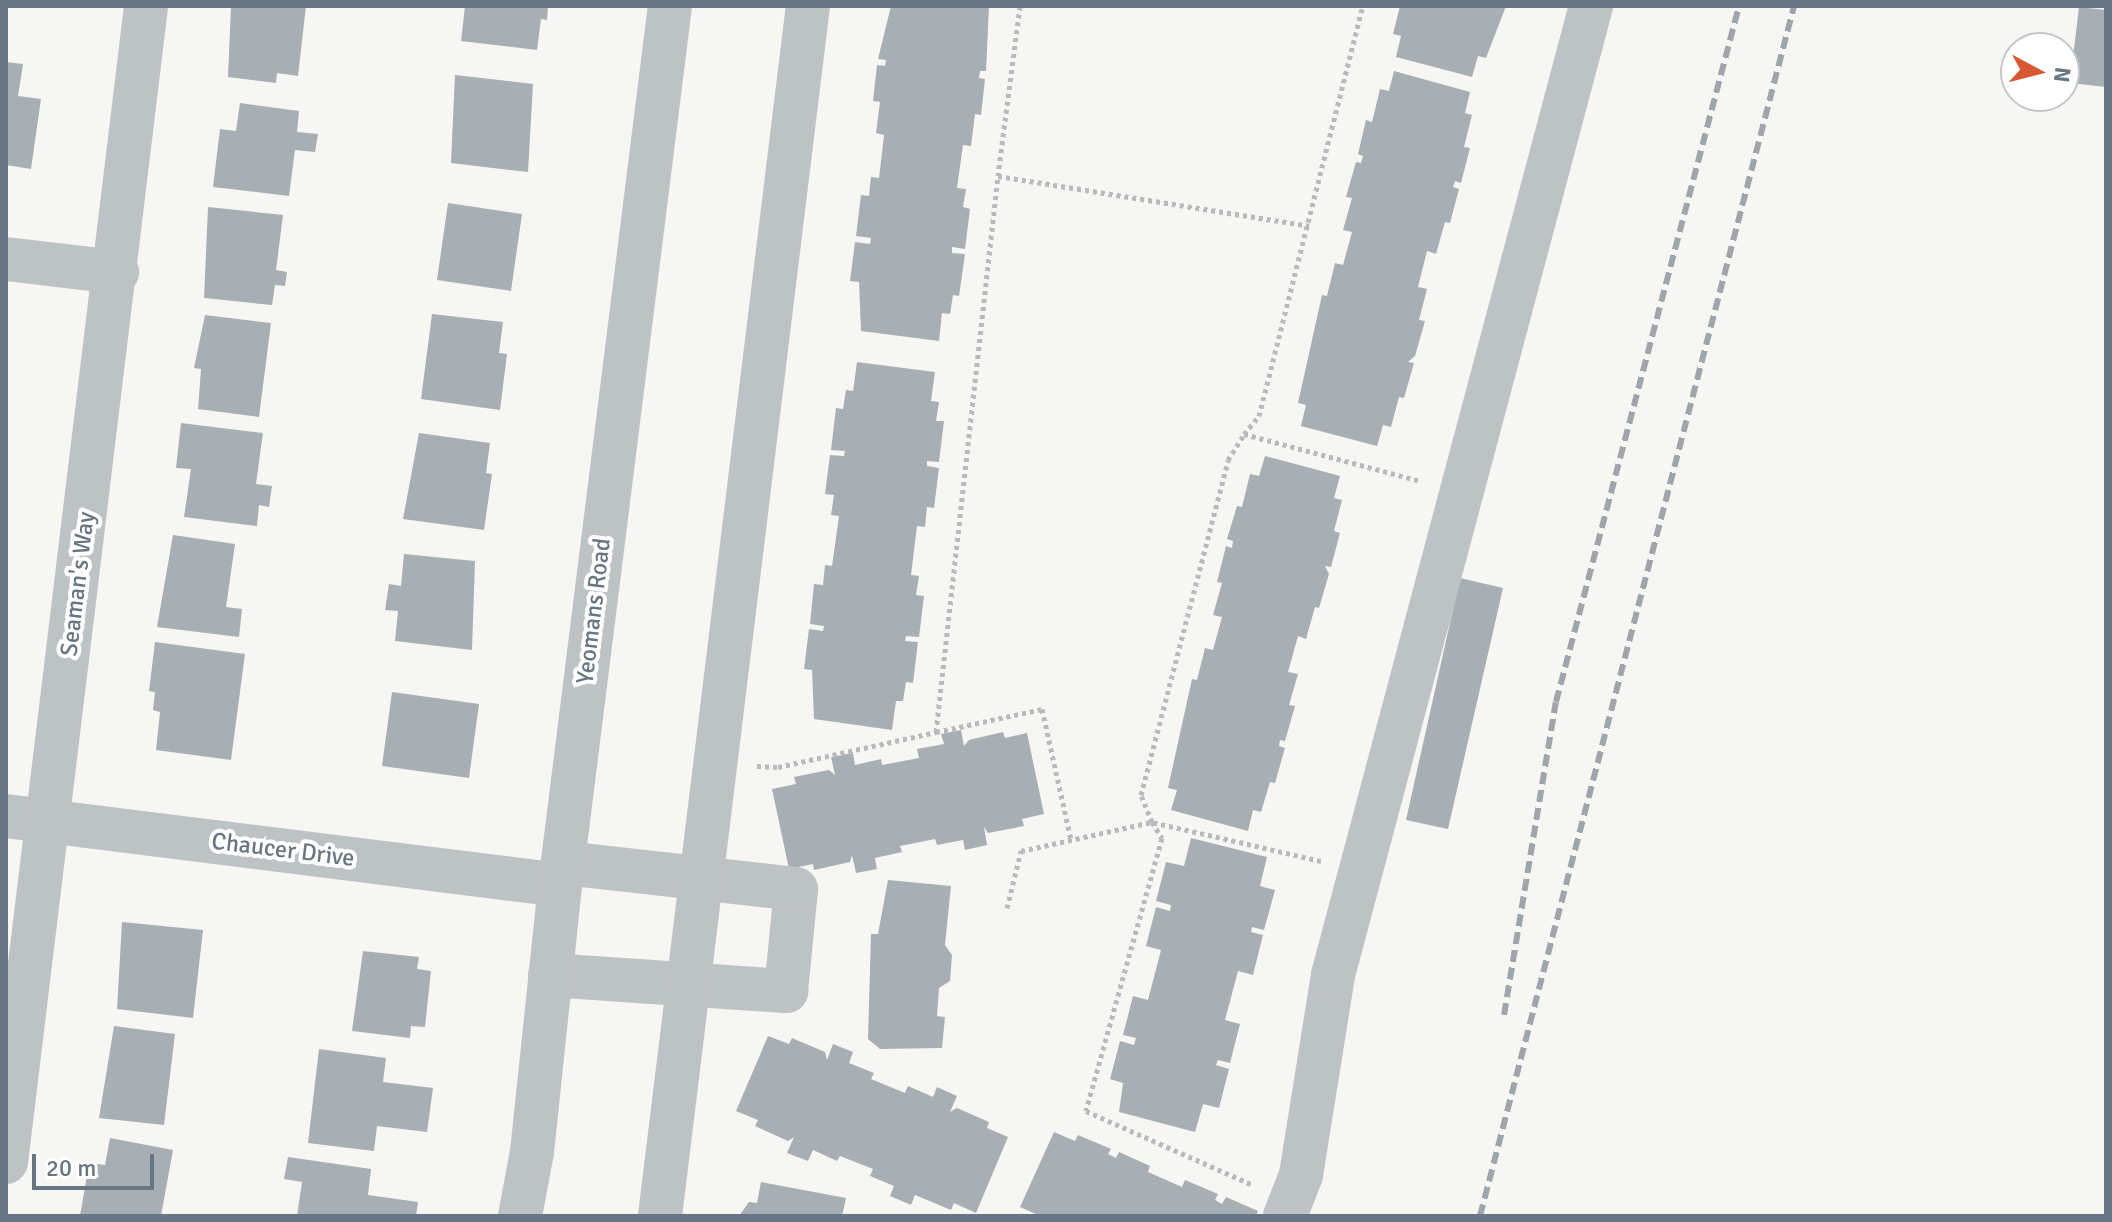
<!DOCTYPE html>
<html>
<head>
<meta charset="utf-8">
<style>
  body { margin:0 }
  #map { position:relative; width:2112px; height:1222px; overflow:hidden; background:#f6f6f3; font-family:Signika,sans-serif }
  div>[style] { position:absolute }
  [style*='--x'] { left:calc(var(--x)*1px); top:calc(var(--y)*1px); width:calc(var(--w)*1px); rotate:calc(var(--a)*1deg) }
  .building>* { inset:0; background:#a7afb4 }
  .path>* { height:5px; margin-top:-2.5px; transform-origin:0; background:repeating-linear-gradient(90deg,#b8bbbd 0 4px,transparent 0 8px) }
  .minor>* { height:44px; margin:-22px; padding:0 22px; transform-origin:22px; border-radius:22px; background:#bdc2c5 }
  .rail>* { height:6px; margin-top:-3px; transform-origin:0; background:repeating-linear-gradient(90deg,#9fa6ab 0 12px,transparent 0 18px) }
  span { translate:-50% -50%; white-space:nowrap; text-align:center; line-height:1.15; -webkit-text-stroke:8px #fff; paint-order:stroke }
  .street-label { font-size:24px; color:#677682 }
  .frame { position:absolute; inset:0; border:8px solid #677682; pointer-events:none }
  .north { position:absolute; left:2000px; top:32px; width:80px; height:80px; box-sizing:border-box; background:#fff; border:2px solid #c2c8cd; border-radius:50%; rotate:97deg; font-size:22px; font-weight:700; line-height:32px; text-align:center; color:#677682 }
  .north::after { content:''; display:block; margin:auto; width:28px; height:36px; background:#d75832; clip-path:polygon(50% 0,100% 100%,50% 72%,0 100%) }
  .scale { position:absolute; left:32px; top:1154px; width:122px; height:36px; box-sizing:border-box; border:4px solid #677682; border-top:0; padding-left:10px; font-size:24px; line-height:28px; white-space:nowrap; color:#677682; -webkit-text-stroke:6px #fff; paint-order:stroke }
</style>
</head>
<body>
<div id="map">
  <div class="building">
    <i style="clip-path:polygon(231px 6px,306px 6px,298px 76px,277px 73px,276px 83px,228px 77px)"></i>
    <i style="clip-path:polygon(465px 6px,548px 6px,547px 20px,541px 19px,537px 50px,461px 41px)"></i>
    <i style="clip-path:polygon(891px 6px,989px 6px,986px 71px,980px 71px,979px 78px,985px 79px,981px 115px,975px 114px,971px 146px,963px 145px,957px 188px,966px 189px,963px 207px,970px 209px,965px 249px,952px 247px,952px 253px,965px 254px,959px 296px,953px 295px,950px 314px,942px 313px,939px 341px,861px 331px,859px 282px,850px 281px,855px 242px,870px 244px,871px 238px,856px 236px,861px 195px,869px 196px,871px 177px,879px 178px,884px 135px,876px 133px,880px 102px,873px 101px,877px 65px,885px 66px,886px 60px,878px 59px)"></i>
    <i style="clip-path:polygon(1400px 6px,1506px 6px,1486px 58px,1478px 56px,1472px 77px,1396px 57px,1401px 36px,1393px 34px)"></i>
    <i style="clip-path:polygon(2079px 7px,2106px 10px,2106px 87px,2070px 83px)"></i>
    <i style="clip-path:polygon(6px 62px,23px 64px,18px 96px,41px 99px,31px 169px,6px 165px)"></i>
    <i style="clip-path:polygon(1394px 71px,1470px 92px,1465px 113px,1472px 115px,1464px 147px,1470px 148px,1461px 183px,1455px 181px,1453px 187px,1459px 189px,1450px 223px,1445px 222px,1436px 254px,1427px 251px,1418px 287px,1427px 289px,1419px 320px,1425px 321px,1415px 356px,1408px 362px,1414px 363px,1404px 398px,1399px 397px,1391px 427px,1383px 425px,1377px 446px,1301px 426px,1306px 405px,1298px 403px,1322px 295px,1327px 296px,1335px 263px,1343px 265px,1352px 232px,1343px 230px,1352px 198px,1346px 197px,1356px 162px,1361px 163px,1363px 156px,1358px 154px,1366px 120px,1372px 122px,1380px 89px,1389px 91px)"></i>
    <i style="clip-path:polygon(455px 75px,533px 84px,528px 172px,451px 163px)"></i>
    <i style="clip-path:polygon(240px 103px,299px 111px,297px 132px,318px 134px,315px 152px,295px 150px,289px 196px,213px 187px,220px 129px,236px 131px)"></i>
    <i style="clip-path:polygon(448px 203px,522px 214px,511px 291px,437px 280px)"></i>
    <i style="clip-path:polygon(208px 207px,283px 215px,276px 270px,287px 272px,285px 286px,275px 285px,272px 305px,204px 298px)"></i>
    <i style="clip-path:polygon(432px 314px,503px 322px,499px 353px,507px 354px,500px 410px,421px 399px)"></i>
    <i style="clip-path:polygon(205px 315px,271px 323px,259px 417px,198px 409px,201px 369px,194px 368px)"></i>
    <i style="clip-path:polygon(857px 362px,935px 372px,931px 401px,939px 402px,936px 421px,944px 421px,939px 462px,927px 461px,927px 466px,939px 468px,934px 508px,927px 507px,925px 527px,917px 526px,911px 575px,919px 576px,916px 595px,924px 596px,919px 637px,906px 636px,905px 641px,918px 642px,913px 683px,906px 682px,903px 701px,896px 701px,892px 730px,814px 719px,812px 670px,804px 669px,809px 629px,823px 631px,824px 626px,810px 624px,814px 584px,823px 585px,825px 565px,832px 566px,839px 516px,831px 515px,834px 495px,825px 494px,830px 455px,844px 456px,845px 451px,831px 450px,836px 408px,843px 409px,846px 390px,853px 391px)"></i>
    <i style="clip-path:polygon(181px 423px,263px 433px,256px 484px,272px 486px,269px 507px,259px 505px,257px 526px,184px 517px,191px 469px,176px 468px)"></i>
    <i style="clip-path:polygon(419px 433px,490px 443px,486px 473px,492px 474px,484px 530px,403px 519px)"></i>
    <i style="clip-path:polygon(1265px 456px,1340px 476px,1334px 498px,1342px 500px,1334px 531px,1340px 533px,1331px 567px,1325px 566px,1329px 574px,1319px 608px,1315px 607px,1306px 639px,1298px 636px,1288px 672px,1298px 674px,1289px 705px,1295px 706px,1285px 741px,1280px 740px,1279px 746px,1285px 748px,1275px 783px,1270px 782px,1261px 812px,1253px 810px,1248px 831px,1171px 810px,1177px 790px,1168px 788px,1192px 679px,1197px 680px,1205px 648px,1213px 650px,1222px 617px,1213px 615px,1222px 583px,1217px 582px,1226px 546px,1232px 548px,1233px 541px,1227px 539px,1237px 506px,1242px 507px,1250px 474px,1259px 476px)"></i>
    <i style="clip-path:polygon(173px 535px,235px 544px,226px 607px,242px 609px,239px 637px,157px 627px)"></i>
    <i style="clip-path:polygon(404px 554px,475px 561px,472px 650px,395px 641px,398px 611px,385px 610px,389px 584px,401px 586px)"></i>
    <i style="clip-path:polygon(1460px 578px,1503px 588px,1448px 829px,1406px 820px)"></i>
    <i style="clip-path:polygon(155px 642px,245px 654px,231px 760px,156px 750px,160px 712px,153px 710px,155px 692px,149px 691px)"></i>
    <i style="clip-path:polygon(392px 692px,479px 704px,469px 778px,382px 766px)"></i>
    <i style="clip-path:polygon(961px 730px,964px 746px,969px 740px,1003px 732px,1005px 738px,1027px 733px,1044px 814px,1022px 819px,1024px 826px,988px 833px,984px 827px,987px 845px,965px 850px,963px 840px,937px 845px,935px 839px,900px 846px,902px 852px,875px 858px,877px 869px,856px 873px,852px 855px,850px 862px,814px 870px,813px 864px,789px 869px,772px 789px,796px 784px,794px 777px,829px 770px,835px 775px,831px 757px,853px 753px,855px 765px,881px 759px,882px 765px,919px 758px,917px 749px,944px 744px,941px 734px)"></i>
    <i style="clip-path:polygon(1191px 838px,1267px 857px,1260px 886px,1275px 890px,1264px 930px,1252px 927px,1251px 932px,1263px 935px,1253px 975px,1238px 971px,1225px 1020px,1240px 1024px,1230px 1063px,1218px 1060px,1216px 1065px,1229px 1069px,1219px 1108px,1203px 1104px,1195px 1132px,1119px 1112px,1123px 1083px,1110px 1079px,1120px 1041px,1134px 1045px,1136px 1038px,1123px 1035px,1133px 996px,1148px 1000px,1161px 950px,1146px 946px,1156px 907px,1170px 911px,1171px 905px,1156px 901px,1166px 862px,1184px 866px)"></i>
    <i style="clip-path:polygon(888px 880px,951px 886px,945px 945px,952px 955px,950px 981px,939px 988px,937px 1016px,945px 1017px,942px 1048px,880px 1049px,868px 1039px,871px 934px,878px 934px)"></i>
    <i style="clip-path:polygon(122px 922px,203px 930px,193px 1018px,117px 1009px)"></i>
    <i style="clip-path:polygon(363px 951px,419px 957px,417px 969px,431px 971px,425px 1027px,411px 1026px,410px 1038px,352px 1031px)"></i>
    <i style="clip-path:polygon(114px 1026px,175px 1034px,164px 1125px,99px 1118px)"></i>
    <i style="clip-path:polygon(768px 1036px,789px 1044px,792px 1038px,825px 1052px,827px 1060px,833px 1044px,853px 1052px,849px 1063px,874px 1073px,871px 1079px,905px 1093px,908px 1086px,933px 1097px,937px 1087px,957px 1096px,950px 1112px,957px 1108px,989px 1122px,987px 1128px,1008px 1137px,976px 1213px,954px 1203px,951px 1210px,915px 1195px,911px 1205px,890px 1196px,894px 1186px,870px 1176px,873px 1169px,840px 1156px,837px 1161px,813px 1150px,808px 1161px,787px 1153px,794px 1137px,788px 1141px,755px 1126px,758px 1120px,736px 1111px)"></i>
    <i style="clip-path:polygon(319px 1049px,386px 1058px,383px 1082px,433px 1088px,427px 1132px,377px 1126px,374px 1151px,308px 1143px)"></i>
    <i style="clip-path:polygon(1054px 1132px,1075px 1141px,1078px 1135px,1111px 1149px,1108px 1154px,1116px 1158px,1119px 1152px,1150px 1166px,1148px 1172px,1182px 1187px,1185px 1180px,1218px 1194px,1215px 1200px,1222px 1204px,1226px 1197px,1258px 1211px,1256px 1216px,1040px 1216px,1020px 1207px)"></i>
    <i style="clip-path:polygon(110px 1138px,173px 1150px,161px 1216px,80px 1216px,89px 1163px,105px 1165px)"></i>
    <i style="clip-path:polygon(288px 1157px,371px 1169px,368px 1195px,418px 1202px,416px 1216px,297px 1216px,302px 1182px,284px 1179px)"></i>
    <i style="clip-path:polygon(761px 1182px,846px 1198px,842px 1216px,739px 1216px,749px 1202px,757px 1203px)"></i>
  </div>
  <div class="path">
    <i style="--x:1020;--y:6;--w:171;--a:97.4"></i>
    <i style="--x:998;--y:176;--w:315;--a:9.1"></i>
    <i style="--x:1244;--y:434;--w:23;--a:-50"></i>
    <i style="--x:1259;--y:416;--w:423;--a:-75.8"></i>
    <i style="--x:936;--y:732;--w:108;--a:-12.2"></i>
    <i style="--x:1042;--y:709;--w:134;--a:77.5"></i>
    <i style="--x:757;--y:766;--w:21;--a:3"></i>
    <i style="--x:778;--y:767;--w:162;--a:-12.5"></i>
    <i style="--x:936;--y:732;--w:559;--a:-83.64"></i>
    <i style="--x:1321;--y:861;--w:173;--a:-167"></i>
    <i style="--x:1152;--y:822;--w:29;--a:-112"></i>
    <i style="--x:1141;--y:795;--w:346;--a:-75.4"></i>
    <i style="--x:1228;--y:460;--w:31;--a:-58"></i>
    <i style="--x:1244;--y:434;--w:183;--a:14.9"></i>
    <i style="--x:1007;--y:908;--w:59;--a:-76.2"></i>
    <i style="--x:1021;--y:851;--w:134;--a:-12.5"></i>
    <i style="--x:1152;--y:822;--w:19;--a:58"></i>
    <i style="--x:1162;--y:838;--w:283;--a:105.6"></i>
    <i style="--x:1086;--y:1111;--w:183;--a:23.9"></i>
  </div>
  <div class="minor">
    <i style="--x:6;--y:259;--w:112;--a:6.7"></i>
    <i style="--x:6;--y:816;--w:558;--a:7.1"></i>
    <i style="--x:550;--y:975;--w:237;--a:3.9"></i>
    <i style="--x:786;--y:991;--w:102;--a:-84.4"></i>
    <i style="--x:796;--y:889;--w:234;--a:-173.6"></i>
    <i style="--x:6;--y:1162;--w:1164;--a:-83.09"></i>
    <i style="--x:520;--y:1216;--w:65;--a:-79.4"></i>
    <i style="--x:532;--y:1152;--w:268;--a:-84"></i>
    <i style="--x:560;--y:885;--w:886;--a:-82.87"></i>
    <i style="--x:660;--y:1216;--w:1219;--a:-83.03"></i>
    <i style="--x:1285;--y:1216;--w:44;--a:-68.7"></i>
    <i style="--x:1301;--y:1175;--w:203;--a:-80.9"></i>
    <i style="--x:1333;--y:975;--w:1003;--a:-75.09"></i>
  </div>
  <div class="rail">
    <i style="--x:1504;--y:1015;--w:317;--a:-80.6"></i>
    <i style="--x:1556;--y:702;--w:720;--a:-75.27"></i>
    <i style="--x:1480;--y:1216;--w:1250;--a:-75.45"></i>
  </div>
  <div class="street-label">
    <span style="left:78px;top:584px;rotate:-83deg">Seaman's Way</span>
    <span style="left:594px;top:611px;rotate:-83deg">Yeomans Road</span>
    <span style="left:283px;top:850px;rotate:7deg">Chaucer Drive</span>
  </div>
  <div class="frame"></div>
  <div class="north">N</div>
  <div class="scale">20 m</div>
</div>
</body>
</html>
